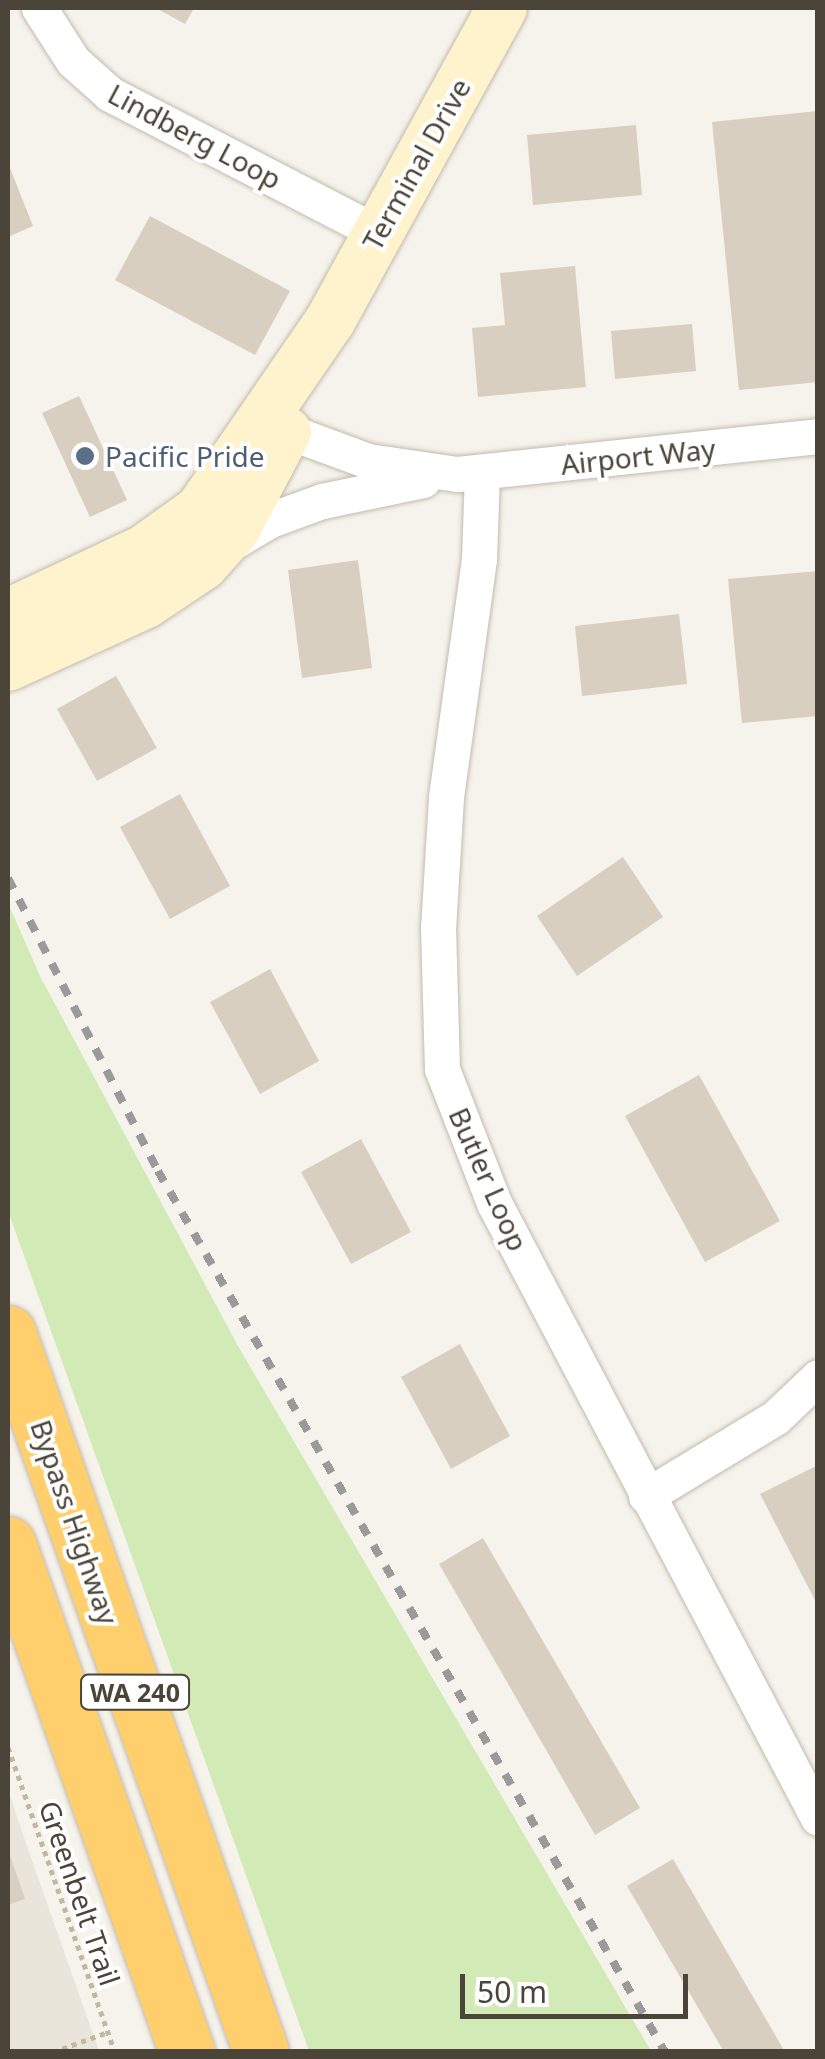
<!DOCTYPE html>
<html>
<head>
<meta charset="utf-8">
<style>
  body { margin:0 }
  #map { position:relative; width:825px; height:2059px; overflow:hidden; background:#f6f3ec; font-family:"Noto Sans",sans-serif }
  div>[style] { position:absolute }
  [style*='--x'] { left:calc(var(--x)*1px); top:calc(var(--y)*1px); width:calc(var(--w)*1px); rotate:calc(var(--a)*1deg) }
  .residential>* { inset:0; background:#eae5da }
  .green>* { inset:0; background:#d2eab5 }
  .building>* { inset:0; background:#d8cfc1 }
  .path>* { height:5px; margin-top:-2.5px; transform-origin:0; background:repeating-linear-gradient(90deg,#c4b79f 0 5px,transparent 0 10px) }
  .roads { filter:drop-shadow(0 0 2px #c2bbae) drop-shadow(0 0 2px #c2bbae) }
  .street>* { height:35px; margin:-17.5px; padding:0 17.5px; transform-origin:17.5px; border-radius:17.5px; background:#fff }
  .secondary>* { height:50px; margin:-25px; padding:0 25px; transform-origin:25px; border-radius:25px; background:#fff3cd }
  .highway>* { height:55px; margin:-27.5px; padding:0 27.5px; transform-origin:27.5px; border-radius:27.5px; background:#ffcf6e }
  .rail>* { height:8px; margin-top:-4px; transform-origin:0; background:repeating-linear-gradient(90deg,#9a9a9a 0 12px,transparent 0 24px) }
  .dots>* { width:28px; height:28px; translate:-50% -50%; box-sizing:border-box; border:5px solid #fff; border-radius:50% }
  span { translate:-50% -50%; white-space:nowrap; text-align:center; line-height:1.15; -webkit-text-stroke:8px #fff; paint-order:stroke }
  .shield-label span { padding:2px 8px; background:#fff; border:2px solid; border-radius:8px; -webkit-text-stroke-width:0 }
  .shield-label { font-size:25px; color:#4b4439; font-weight:700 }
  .street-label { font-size:28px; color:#4b4439 }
  .service-label { font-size:28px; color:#4e5e75 }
  .left { translate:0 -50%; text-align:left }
  .frame { position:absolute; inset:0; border:10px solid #4b4439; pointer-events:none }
  .scale { position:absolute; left:460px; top:1974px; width:228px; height:45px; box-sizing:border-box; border:5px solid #4b4439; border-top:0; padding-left:12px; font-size:30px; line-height:35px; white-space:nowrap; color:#4b4439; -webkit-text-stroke:8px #fff; paint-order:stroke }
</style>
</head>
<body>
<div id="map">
  <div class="residential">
    <i style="clip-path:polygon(8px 1790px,28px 1849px,99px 2051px,8px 2051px)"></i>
  </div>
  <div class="green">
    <i style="clip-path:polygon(8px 903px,40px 976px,238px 1346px,651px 2051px,309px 2051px,8px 1211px)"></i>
  </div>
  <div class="building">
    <i style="clip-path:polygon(156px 8px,194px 8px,185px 24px)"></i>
    <i style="clip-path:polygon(818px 111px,818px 382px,739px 390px,712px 122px)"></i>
    <i style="clip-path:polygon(636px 125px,642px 195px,533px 205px,527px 135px)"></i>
    <i style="clip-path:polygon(8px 163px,33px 226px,8px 237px)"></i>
    <i style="clip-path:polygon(150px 216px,290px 291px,255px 355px,115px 280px)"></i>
    <i style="clip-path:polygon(575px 266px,586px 387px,478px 397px,472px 328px,505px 325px,500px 273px)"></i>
    <i style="clip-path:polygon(692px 324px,696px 371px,615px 379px,611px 331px)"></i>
    <i style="clip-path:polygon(79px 396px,127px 500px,90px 517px,42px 413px)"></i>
    <i style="clip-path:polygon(358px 560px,372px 668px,302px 678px,288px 570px)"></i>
    <i style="clip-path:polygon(818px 571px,818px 716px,742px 723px,728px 579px)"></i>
    <i style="clip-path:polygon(679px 614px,687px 684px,582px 696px,575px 626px)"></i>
    <i style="clip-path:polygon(116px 676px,157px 748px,97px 781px,57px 709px)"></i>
    <i style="clip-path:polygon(180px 794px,230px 886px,170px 919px,120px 827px)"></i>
    <i style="clip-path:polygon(623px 857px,663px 917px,577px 976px,537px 916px)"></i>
    <i style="clip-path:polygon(270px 969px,319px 1061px,260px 1094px,210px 1002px)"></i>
    <i style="clip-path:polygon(699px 1075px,780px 1221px,705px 1262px,625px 1116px)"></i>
    <i style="clip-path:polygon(361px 1139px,411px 1232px,351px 1264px,301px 1172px)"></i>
    <i style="clip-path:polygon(460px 1344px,510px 1436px,451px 1469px,401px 1377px)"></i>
    <i style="clip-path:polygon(818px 1465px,818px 1606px,760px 1494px)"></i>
    <i style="clip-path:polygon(483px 1538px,640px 1808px,595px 1835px,439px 1564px)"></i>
    <i style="clip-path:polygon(8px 1849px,25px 1899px,8px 1905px)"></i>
    <i style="clip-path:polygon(673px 1859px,785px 2052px,724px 2052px,627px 1886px)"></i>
  </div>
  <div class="path">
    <i style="--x:8;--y:1747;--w:323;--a:70.7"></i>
    <i style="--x:53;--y:2052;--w:59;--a:-20"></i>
  </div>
  <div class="roads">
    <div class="street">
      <i style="--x:39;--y:8;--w:63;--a:57.3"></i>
      <i style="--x:73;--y:61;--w:50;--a:41.7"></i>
      <i style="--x:110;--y:94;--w:302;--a:27.4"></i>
      <i style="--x:268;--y:424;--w:107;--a:20.3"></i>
      <i style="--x:368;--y:461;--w:90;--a:8.3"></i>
      <i style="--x:457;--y:474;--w:363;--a:-6"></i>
      <i style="--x:482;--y:473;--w:86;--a:92"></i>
      <i style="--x:479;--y:559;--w:241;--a:97.9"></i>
      <i style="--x:446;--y:798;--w:129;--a:93.5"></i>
      <i style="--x:438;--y:927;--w:142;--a:88.4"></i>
      <i style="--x:442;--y:1069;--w:144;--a:68.8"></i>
      <i style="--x:494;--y:1203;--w:695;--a:62.22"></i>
      <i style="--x:228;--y:545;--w:49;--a:-30.8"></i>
      <i style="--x:270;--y:520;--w:55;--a:-20.1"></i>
      <i style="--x:322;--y:501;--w:103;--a:-11.7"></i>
      <i style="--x:646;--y:1496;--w:151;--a:-31.2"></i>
      <i style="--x:775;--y:1418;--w:59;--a:-43.6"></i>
    </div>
    <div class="secondary">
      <i style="--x:8;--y:614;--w:150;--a:-25.2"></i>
      <i style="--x:144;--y:550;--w:69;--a:-35.5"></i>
      <i style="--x:200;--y:510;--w:229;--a:-55.5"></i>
      <i style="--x:330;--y:321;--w:357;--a:-61.2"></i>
      <i style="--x:8;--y:666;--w:152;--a:-24.5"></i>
      <i style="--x:146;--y:603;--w:69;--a:-33.7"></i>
      <i style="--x:203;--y:565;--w:48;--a:-48.4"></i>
      <i style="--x:235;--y:529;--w:110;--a:-62.3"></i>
    </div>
    <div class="highway">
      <i style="--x:8;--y:1333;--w:762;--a:70.61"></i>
      <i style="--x:8;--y:1544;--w:539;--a:70.59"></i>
    </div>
  </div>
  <div class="rail">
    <i style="--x:8;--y:878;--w:329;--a:62.9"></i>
    <i style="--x:158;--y:1171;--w:1016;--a:60.08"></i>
  </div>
  <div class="dots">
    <i style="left:85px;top:456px;background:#5c6f8a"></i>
  </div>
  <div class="shield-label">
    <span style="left:135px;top:1692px">WA 240</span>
  </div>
  <div class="street-label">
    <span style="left:195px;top:136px;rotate:28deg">Lindberg Loop</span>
    <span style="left:416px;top:164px;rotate:-61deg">Terminal Drive</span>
    <span style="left:638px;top:456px;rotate:-6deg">Airport Way</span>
    <span style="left:489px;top:1179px;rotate:66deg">Butler Loop</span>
    <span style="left:75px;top:1522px;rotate:71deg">Bypass Highway</span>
    <span style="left:80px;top:1893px;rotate:71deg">Greenbelt Trail</span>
  </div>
  <div class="service-label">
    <span class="left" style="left:105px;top:456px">Pacific Pride</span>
  </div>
  <div class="frame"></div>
  <div class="scale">50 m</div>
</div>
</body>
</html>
